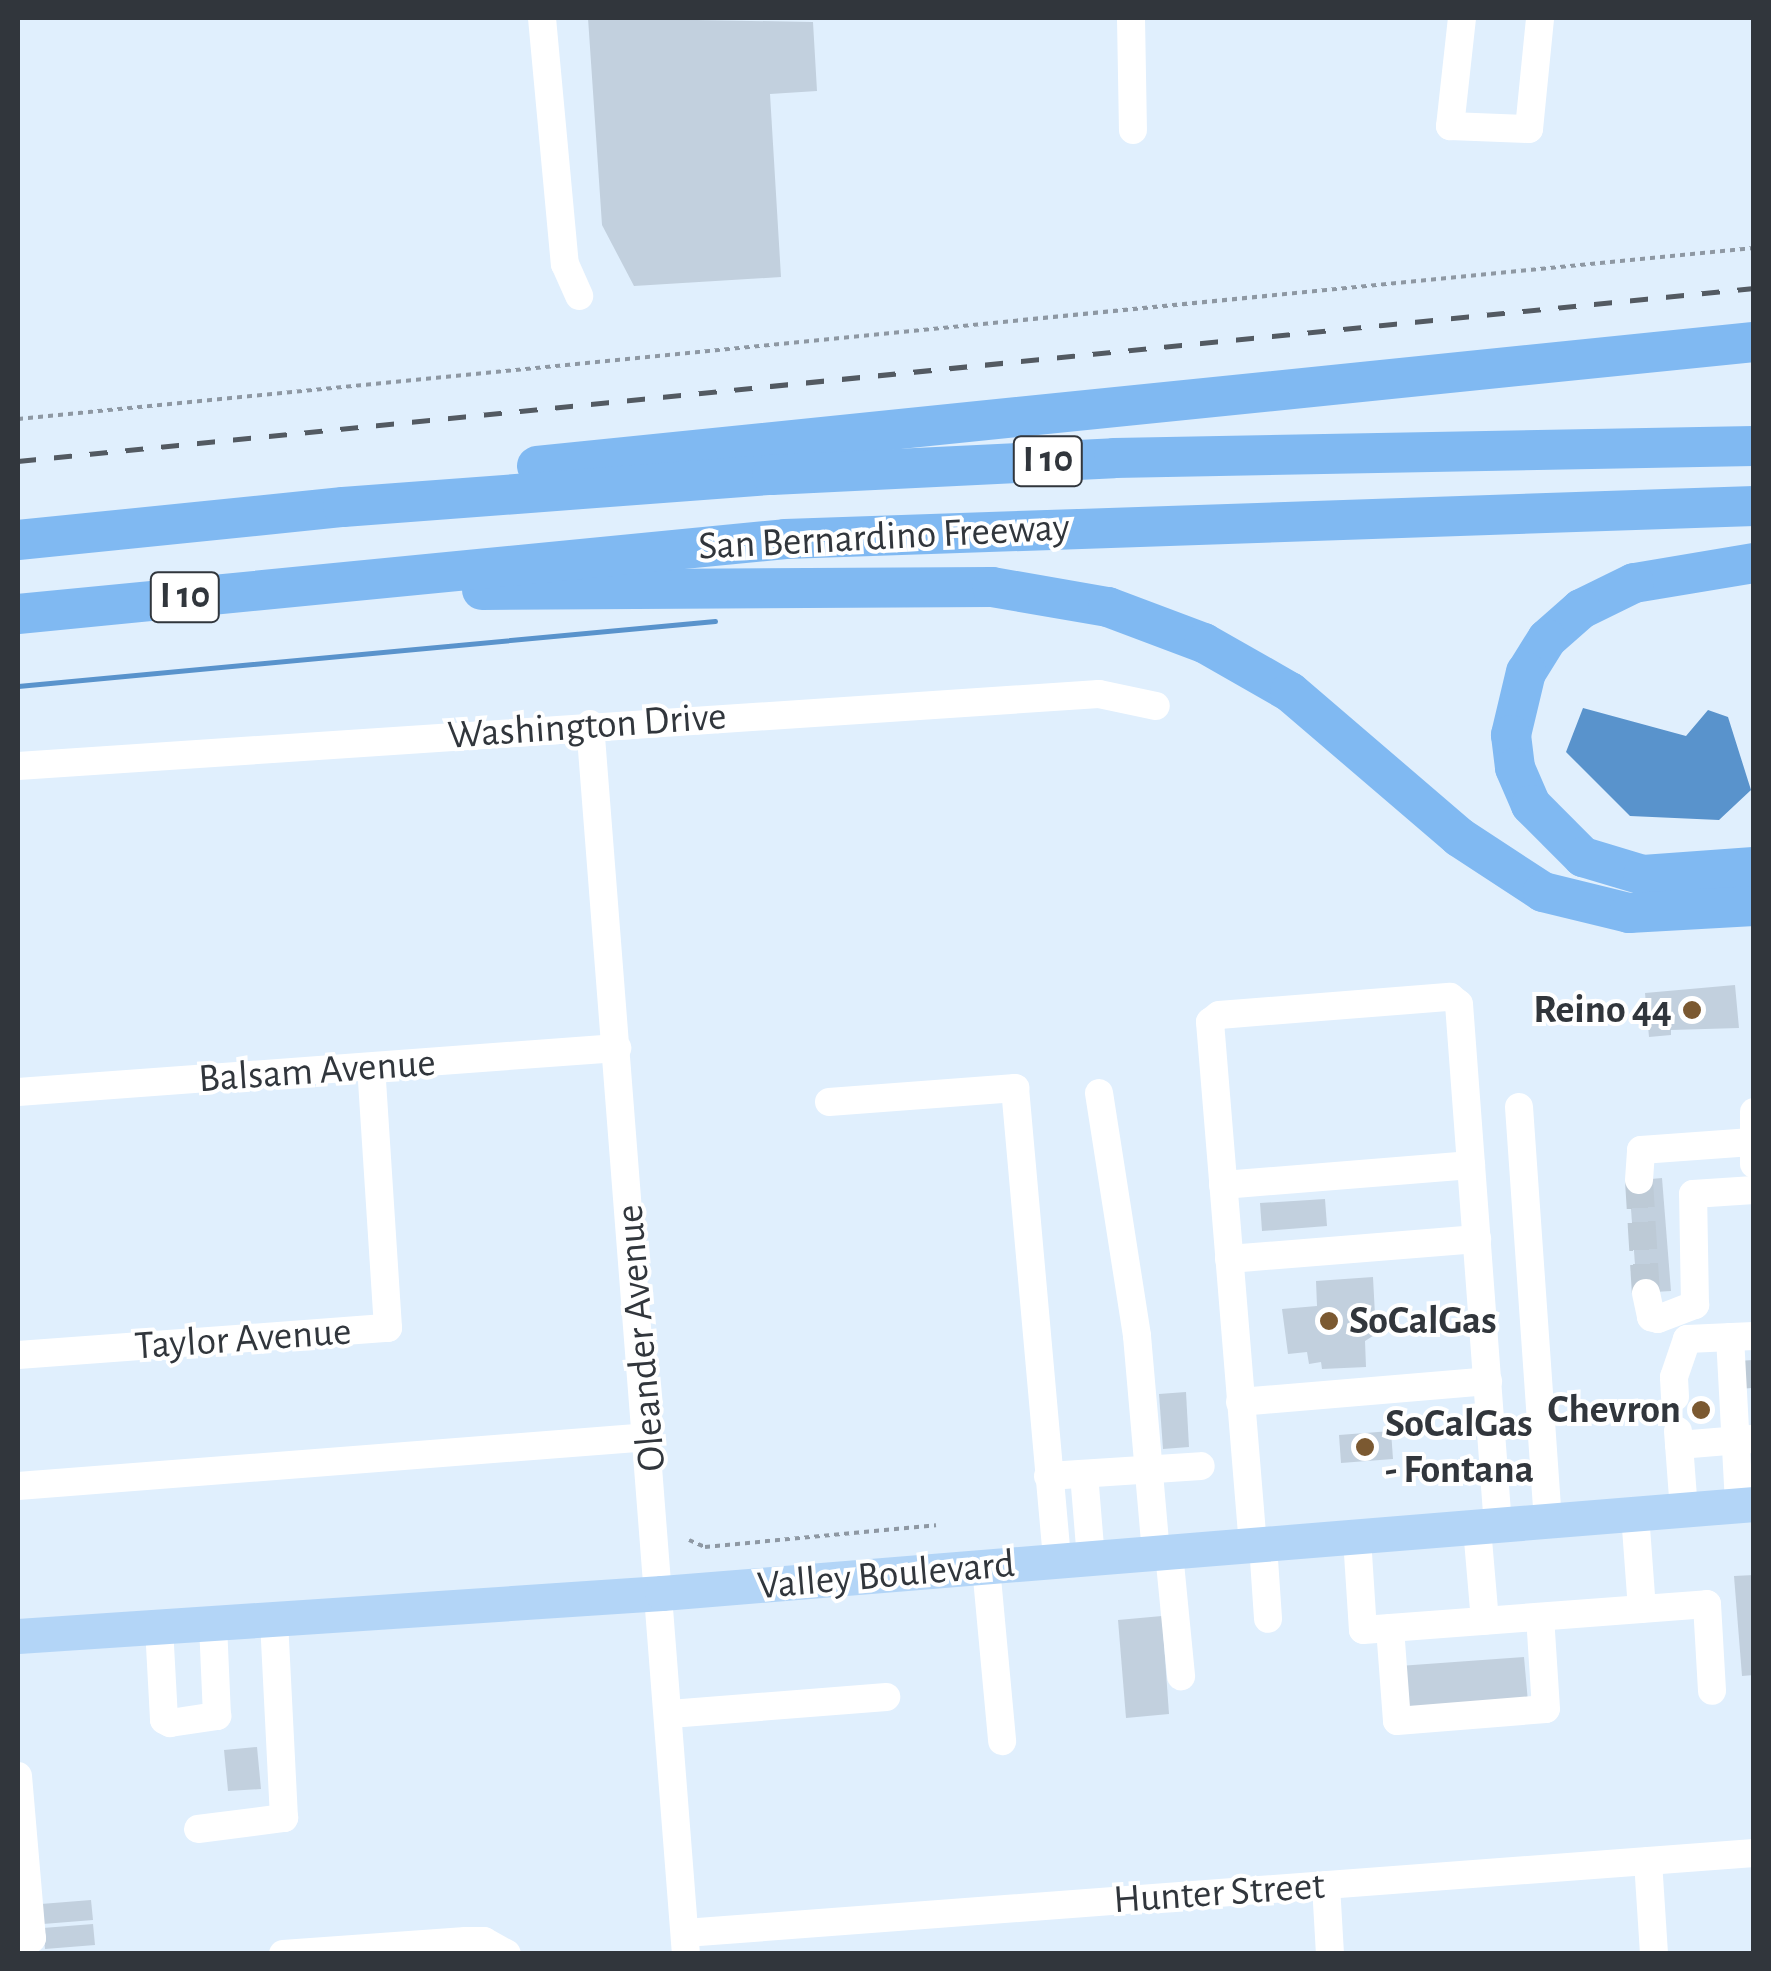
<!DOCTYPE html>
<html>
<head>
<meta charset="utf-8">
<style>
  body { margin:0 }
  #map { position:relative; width:1771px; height:1971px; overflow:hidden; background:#e0effd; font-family:"Alegreya Sans",sans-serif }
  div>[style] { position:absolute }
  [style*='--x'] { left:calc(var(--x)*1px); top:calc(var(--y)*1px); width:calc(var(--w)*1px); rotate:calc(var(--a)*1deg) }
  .water>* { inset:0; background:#5993cc }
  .stream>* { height:5px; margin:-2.5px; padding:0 2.5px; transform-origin:2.5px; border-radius:2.5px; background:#5993cc }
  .building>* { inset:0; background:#c2d0de }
  .minor-tunnel>* { height:28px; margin-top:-14px; transform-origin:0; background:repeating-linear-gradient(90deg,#bdcad6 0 28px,transparent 0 42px) }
  .path>* { height:4px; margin-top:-2px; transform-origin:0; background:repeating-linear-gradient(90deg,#8e98a3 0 5px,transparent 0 10px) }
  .minor>* { height:28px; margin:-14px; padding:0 14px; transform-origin:14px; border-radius:14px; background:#fff }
  .major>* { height:35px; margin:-17.5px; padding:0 17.5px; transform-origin:17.5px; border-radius:17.5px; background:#b3d5f7 }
  .highway>* { height:40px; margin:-20px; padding:0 20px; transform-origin:20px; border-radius:20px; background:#80b9f2 }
  .rail>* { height:5px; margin-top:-2.5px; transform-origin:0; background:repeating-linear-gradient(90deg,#535a62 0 18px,transparent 0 36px) }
  .dots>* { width:28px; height:28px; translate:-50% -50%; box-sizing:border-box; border:5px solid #fff; border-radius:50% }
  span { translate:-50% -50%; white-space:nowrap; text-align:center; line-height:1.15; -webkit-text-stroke:8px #fff; paint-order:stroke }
  .shield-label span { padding:2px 8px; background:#fff; border:2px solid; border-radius:8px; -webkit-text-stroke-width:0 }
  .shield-label { font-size:38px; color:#31363c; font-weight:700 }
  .street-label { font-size:40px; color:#31363c }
  .poi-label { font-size:40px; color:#31363c; font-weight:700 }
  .right { translate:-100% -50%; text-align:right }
  .left { translate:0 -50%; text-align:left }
  .frame { position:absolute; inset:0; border:20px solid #31363c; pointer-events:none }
</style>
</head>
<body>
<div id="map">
  <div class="water">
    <i style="clip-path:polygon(1583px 708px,1686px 736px,1708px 710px,1728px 717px,1751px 790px,1719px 820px,1630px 816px,1566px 752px)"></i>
  </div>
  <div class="stream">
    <i style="--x:18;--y:686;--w:700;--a:-5.33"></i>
  </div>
  <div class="building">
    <i style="clip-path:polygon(588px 18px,813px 22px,817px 91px,770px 94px,781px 277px,634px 286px,602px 225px)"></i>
    <i style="clip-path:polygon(1735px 985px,1739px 1028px,1671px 1030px,1671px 1035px,1649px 1037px,1645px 993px)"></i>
    <i style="clip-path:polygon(1662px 1178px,1671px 1291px,1637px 1293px,1629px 1181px)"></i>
    <i style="clip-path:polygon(1325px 1199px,1327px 1226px,1262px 1231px,1260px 1203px)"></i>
    <i style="clip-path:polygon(1373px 1277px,1376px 1334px,1365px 1341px,1366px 1367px,1322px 1369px,1321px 1362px,1309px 1364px,1307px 1352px,1288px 1354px,1282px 1309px,1317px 1306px,1316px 1281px)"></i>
    <i style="clip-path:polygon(1186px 1392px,1189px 1447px,1163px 1449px,1159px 1394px)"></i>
    <i style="clip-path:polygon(1391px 1431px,1393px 1459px,1341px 1463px,1339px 1435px)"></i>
    <i style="clip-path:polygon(1754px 1575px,1754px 1675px,1742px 1676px,1734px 1576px)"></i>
    <i style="clip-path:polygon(1162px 1616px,1169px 1714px,1126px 1718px,1118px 1620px)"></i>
    <i style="clip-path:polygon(1524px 1657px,1528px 1702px,1402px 1711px,1399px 1666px)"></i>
    <i style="clip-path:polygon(257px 1747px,261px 1789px,228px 1791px,224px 1750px)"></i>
    <i style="clip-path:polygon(91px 1900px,93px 1920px,43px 1924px,41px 1904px)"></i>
    <i style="clip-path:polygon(93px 1924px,95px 1945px,45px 1949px,43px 1928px)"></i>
  </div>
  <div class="minor-tunnel">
    <i style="--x:1639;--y:1180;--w:113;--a:86.5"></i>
    <i style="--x:1738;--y:1375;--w:16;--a:-4"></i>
  </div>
  <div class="path">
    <i style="--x:18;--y:419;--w:1744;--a:-5.63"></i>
    <i style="--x:689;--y:1540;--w:17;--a:24"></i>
    <i style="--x:705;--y:1547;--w:232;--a:-5.4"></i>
  </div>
  <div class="minor">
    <i style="--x:542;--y:18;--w:247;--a:84.7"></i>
    <i style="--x:565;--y:264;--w:35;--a:66"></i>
    <i style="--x:1131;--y:18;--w:112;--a:89"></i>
    <i style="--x:1462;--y:18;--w:109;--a:96.3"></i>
    <i style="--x:1450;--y:126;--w:79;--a:2.2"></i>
    <i style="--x:1529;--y:129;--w:112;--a:-84.3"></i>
    <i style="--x:590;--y:724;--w:1234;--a:85.54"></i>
    <i style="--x:18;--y:766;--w:1083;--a:-3.81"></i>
    <i style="--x:1099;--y:694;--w:58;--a:11.9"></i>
    <i style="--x:18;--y:1092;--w:601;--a:-4.2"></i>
    <i style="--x:1099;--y:1093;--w:246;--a:81.1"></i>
    <i style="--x:1137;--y:1336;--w:219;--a:85"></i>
    <i style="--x:829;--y:1102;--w:187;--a:-4.3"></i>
    <i style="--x:1015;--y:1088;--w:476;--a:84.9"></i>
    <i style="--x:1519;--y:1107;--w:416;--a:86"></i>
    <i style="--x:1754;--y:1112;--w:52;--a:90"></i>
    <i style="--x:1639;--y:1180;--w:30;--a:-86"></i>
    <i style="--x:1641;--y:1150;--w:111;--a:-4.1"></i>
    <i style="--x:1223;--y:1185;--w:249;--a:-4.6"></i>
    <i style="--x:1229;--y:1259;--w:249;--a:-4.6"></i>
    <i style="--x:1646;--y:1293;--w:25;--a:78"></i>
    <i style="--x:1651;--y:1317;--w:7;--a:16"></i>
    <i style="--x:1658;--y:1319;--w:40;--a:-21"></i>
    <i style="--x:1695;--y:1305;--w:111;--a:-91"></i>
    <i style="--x:1693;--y:1194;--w:61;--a:-3.8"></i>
    <i style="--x:1730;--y:1337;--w:168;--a:86.9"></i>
    <i style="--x:18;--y:1355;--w:371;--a:-4.2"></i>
    <i style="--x:388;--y:1328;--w:261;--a:-93.7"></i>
    <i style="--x:1675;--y:1397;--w:20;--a:-93"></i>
    <i style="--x:1674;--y:1377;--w:40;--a:-71.1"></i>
    <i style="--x:1687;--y:1339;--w:67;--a:-2.6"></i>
    <i style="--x:1240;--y:1402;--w:249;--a:-4.8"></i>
    <i style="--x:1678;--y:1431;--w:79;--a:85.7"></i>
    <i style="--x:1679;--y:1445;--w:73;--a:-4.7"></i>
    <i style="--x:1084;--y:1474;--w:85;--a:85.3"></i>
    <i style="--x:1048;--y:1476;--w:153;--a:-3.7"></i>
    <i style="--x:18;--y:1486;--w:633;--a:-4.44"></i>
    <i style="--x:1635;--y:1514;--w:95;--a:85.8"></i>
    <i style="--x:1477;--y:1528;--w:93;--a:85.1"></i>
    <i style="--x:1357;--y:1538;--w:92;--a:86.3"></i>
    <i style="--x:1363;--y:1630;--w:345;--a:-4.3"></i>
    <i style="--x:1707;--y:1604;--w:87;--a:86.7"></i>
    <i style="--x:1263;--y:1545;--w:74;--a:86.1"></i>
    <i style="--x:1253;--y:1546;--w:526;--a:-94.69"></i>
    <i style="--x:1210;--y:1022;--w:11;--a:-38"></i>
    <i style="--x:1219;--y:1015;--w:232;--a:-4.5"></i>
    <i style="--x:1450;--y:997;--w:11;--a:38"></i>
    <i style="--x:1459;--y:1004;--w:523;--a:85.73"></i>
    <i style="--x:1169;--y:1553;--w:124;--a:84.4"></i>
    <i style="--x:986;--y:1567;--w:175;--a:84.7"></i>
    <i style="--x:159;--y:1627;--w:93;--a:86.9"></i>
    <i style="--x:164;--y:1720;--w:7;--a:27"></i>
    <i style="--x:170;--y:1723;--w:48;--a:-8.5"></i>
    <i style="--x:217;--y:1716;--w:93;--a:-92.5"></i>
    <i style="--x:1390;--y:1628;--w:93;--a:85.7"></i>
    <i style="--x:1397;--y:1721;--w:149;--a:-4.6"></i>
    <i style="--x:1546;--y:1709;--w:92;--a:-93.7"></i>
    <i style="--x:670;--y:1714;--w:217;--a:-4.5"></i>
    <i style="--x:18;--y:1776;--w:163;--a:85.1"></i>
    <i style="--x:32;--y:1938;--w:14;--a:176"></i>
    <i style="--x:198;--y:1829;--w:87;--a:-7.3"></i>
    <i style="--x:284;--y:1818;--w:199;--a:-92.9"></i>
    <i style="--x:1648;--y:1861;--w:93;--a:86.3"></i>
    <i style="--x:1326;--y:1885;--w:69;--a:86.7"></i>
    <i style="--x:685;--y:1933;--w:1072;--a:-4.28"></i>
    <i style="--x:283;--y:1954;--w:183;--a:-4.1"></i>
    <i style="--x:466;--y:1941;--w:18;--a:0"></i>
    <i style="--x:484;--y:1941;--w:26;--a:29"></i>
  </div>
  <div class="major">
    <i style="--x:18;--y:1636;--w:645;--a:-3.82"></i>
    <i style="--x:662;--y:1593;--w:1096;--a:-4.66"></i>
  </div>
  <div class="highway">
    <i style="--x:537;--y:466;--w:1223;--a:-5.82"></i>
    <i style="--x:18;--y:540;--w:327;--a:-5.8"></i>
    <i style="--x:343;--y:507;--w:430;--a:-4.3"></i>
    <i style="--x:772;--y:475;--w:342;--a:-2.8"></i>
    <i style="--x:1114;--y:458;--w:640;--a:-1.07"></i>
    <i style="--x:1754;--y:563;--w:122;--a:170.5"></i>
    <i style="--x:1634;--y:583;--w:59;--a:153.9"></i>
    <i style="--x:1581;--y:609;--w:45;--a:138.6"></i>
    <i style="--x:1547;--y:639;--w:39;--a:122"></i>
    <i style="--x:1526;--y:672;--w:65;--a:103.4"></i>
    <i style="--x:1511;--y:735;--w:33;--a:83"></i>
    <i style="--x:1515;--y:768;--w:40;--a:66.6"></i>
    <i style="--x:1531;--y:805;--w:74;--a:45"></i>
    <i style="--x:1583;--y:857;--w:63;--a:16.7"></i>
    <i style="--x:1643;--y:875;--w:111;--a:-4.1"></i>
    <i style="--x:482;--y:590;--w:510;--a:-0.34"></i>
    <i style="--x:992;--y:587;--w:118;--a:9.8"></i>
    <i style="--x:1108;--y:607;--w:103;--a:20.6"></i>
    <i style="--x:1204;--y:643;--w:99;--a:29.7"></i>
    <i style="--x:1290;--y:692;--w:223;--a:40.6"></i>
    <i style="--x:1459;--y:837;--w:100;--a:33.2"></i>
    <i style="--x:1543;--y:892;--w:89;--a:13.7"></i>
    <i style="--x:1629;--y:913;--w:125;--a:-3.2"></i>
    <i style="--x:18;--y:614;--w:771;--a:-5.58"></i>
    <i style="--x:785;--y:539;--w:970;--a:-1.95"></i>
  </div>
  <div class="rail">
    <i style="--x:18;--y:461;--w:1745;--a:-5.69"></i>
  </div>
  <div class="dots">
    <i style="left:1692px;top:1010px;background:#7b5931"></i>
    <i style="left:1329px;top:1321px;background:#7b5931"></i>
    <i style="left:1701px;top:1410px;background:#7b5931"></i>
    <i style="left:1365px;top:1447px;background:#7b5931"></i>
  </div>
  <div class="shield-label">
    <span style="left:1048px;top:461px">I 10</span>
    <span style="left:185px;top:597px">I 10</span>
  </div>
  <div class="street-label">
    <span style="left:884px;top:537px;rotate:-3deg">San Bernardino Freeway</span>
    <span style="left:587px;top:726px;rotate:-4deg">Washington Drive</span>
    <span style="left:317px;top:1071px;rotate:-4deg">Balsam Avenue</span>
    <span style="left:641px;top:1338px;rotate:-95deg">Oleander Avenue</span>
    <span style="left:243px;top:1339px;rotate:-4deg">Taylor Avenue</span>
    <span style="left:886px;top:1575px;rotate:-5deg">Valley Boulevard</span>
    <span style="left:1219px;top:1893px;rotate:-4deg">Hunter Street</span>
  </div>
  <div class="poi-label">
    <span class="right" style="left:1672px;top:1010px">Reino 44</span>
    <span class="left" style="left:1349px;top:1321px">SoCalGas</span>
    <span class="right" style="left:1681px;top:1410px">Chevron</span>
    <span class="left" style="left:1385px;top:1447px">SoCalGas<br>- Fontana</span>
  </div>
  <div class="frame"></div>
</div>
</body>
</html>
